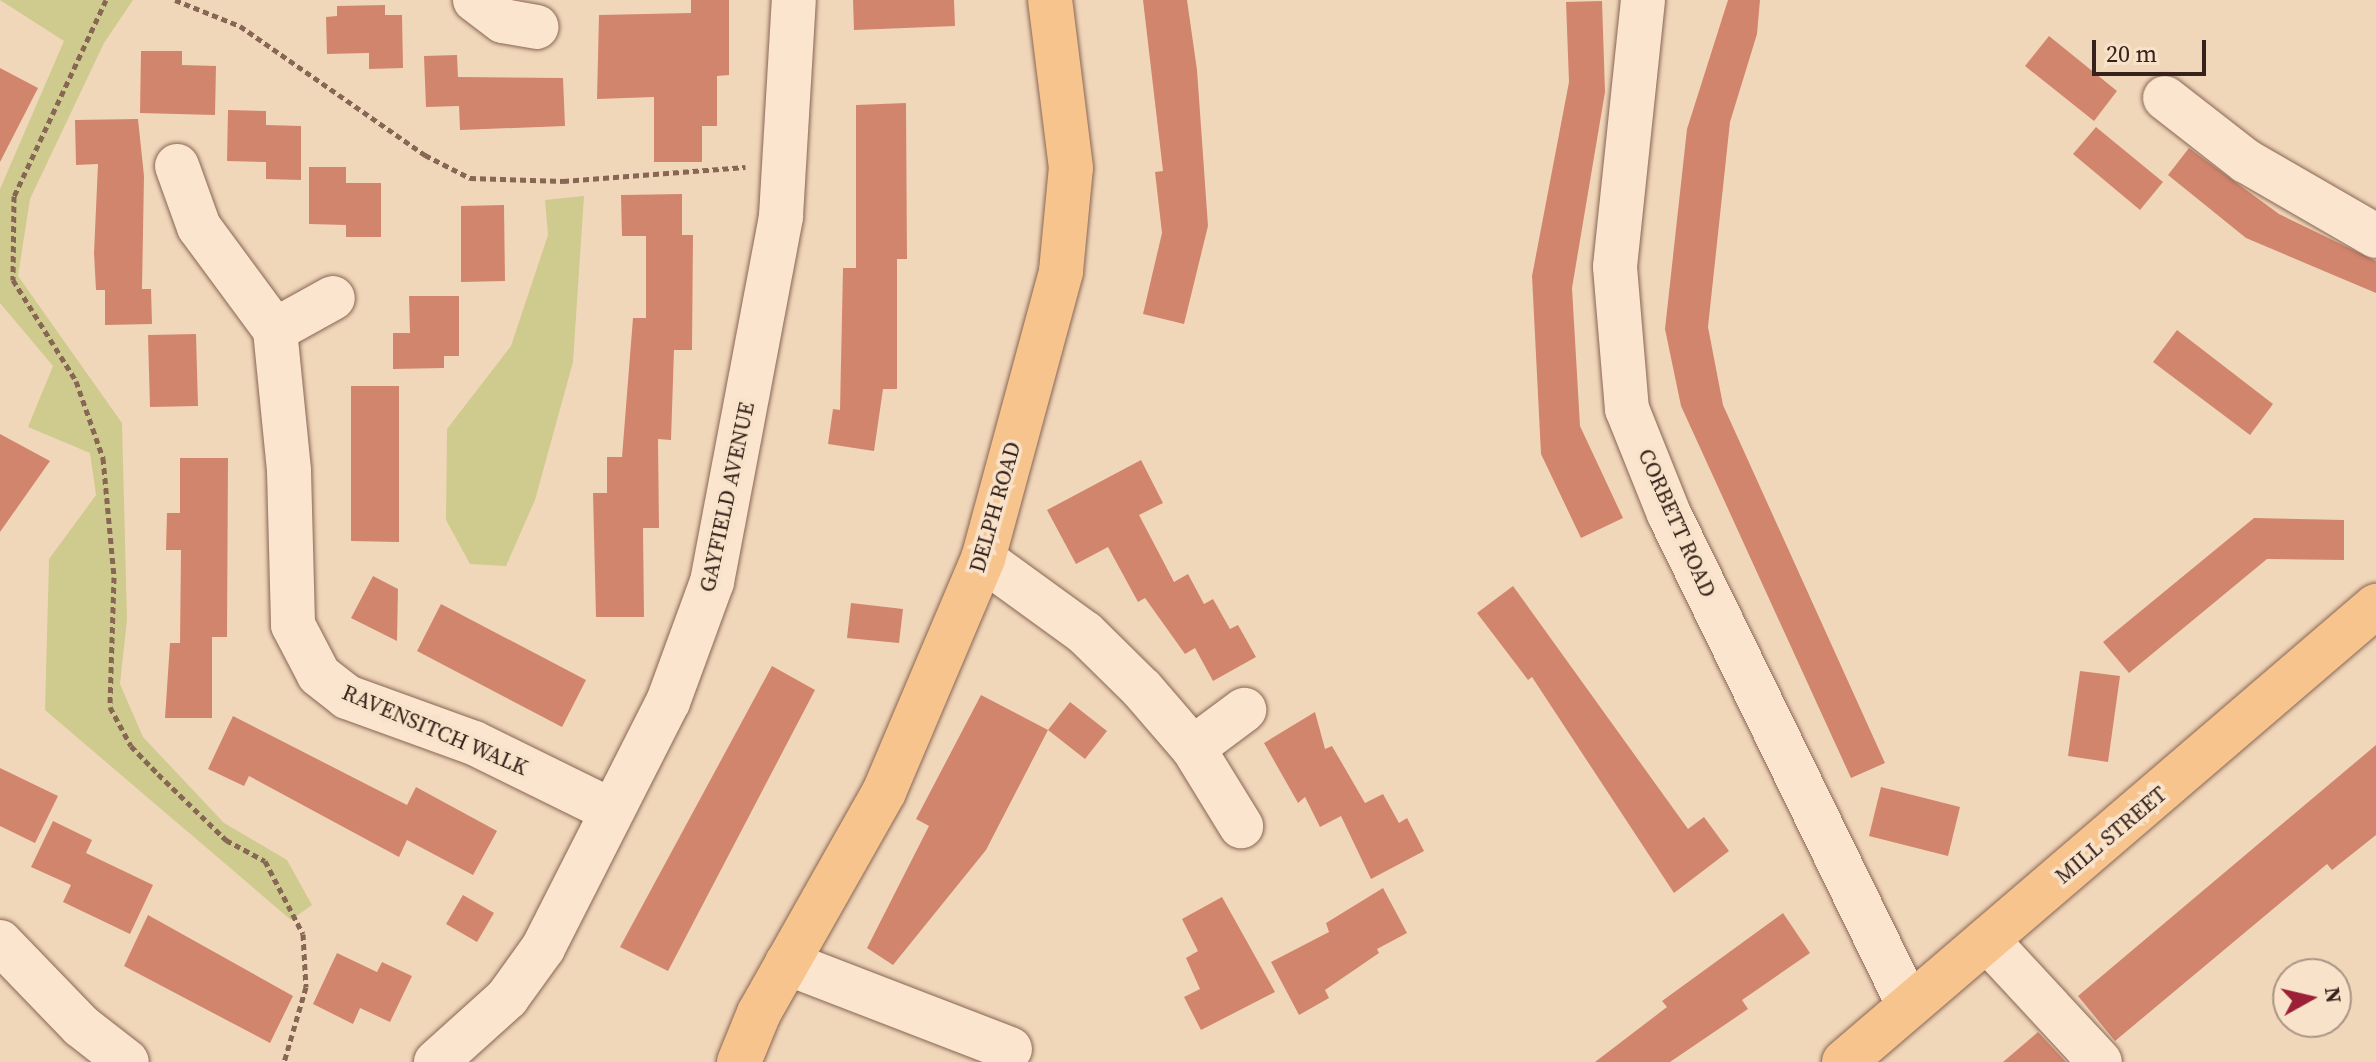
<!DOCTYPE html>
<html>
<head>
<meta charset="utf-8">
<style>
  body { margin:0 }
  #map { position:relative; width:2376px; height:1062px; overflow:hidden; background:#f1d7ba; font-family:"Source Serif 4",serif }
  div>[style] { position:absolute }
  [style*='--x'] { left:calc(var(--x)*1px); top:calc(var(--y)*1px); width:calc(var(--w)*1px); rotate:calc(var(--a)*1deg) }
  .green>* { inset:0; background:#cfcb8e }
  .building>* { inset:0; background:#d2856d }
  .path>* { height:5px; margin-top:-2.5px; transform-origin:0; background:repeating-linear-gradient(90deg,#886654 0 6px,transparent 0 10px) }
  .roads { filter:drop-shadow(0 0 2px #886654) drop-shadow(0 0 2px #886654) }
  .minor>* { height:44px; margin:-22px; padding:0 22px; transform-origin:22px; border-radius:22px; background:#fbe5ce }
  .major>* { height:44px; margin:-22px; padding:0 22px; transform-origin:22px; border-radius:22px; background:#f8c48e }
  span { translate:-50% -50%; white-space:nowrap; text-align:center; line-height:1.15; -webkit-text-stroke:7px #f8e2ca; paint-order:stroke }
  .street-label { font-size:22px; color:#36221a }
  .north { position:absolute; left:2272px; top:958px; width:80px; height:80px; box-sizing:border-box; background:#f8e2ca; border:2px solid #aa9584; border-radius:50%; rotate:82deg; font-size:22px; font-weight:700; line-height:32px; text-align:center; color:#36221a }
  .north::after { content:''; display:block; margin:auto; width:28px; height:36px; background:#9b2037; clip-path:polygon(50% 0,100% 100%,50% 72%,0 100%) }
  .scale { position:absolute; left:2092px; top:40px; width:114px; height:36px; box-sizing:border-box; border:4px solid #36221a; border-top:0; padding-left:10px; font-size:24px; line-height:28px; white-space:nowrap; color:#36221a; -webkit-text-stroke:6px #f8e2ca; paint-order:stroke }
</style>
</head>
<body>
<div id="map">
  <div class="green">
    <i style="clip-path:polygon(0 0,133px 0,104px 43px,30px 199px,18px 276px,122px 423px,127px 620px,120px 684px,143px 737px,224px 823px,287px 860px,312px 905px,291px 920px,45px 710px,49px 559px,96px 495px,90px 453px,28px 427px,53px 366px,0 303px,0 189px,64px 41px)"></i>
    <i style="clip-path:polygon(584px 196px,573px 362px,535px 500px,506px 566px,470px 564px,446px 520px,447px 429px,511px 346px,548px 235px,545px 200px)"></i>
  </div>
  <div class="building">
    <i style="clip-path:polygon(691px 0,729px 0,729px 75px,717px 76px,717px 126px,702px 126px,702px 162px,654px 162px,654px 97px,597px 99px,599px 15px,691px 13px)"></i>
    <i style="clip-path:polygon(853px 0,954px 0,955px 26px,854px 30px)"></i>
    <i style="clip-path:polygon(1143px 0,1187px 0,1197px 70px,1208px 226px,1184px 324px,1143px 314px,1162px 233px,1155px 172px,1163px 171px)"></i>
    <i style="clip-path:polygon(1728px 0,1760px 0,1757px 34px,1730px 122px,1708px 327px,1723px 405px,1885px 763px,1851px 778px,1681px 406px,1665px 329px,1687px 129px)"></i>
    <i style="clip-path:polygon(1602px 1px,1605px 92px,1572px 288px,1580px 426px,1623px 518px,1581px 538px,1541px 454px,1532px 276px,1569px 82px,1566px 2px)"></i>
    <i style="clip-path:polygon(385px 5px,385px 15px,402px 15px,403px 68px,369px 69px,369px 53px,327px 54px,326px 17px,337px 16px,337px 6px)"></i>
    <i style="clip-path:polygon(2049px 36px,2117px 91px,2094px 121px,2025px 66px)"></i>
    <i style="clip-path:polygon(141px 51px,182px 51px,182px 65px,216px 66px,215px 115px,140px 113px)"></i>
    <i style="clip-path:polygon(457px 55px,458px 77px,563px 78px,565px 126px,460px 130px,459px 106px,426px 107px,424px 56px)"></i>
    <i style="clip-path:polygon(0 68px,38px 88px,0 162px)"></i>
    <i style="clip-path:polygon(906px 103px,907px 259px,897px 259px,897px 389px,883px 389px,874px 451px,828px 444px,833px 409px,840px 410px,843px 268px,856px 268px,856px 105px)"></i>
    <i style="clip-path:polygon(228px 110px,266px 111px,266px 125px,301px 126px,301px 180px,266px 179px,266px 162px,227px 161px)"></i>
    <i style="clip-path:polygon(138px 119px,144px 176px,142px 289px,151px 289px,152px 324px,105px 325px,105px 290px,96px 290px,94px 253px,98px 164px,76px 165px,75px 120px)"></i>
    <i style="clip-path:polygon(2096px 127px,2163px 182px,2140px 210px,2073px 154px)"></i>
    <i style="clip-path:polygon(2189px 148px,2279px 214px,2376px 261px,2376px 293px,2246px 238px,2168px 175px)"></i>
    <i style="clip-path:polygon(309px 167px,346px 167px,346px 183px,381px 183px,381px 237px,346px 237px,346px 225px,309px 224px)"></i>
    <i style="clip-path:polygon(682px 194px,682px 235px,693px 235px,692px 350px,674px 350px,671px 440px,658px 439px,659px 528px,643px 528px,644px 617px,596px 617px,593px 493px,607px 493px,607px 457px,622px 457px,633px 318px,646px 318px,646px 236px,622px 236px,621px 195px)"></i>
    <i style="clip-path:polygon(504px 205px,505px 281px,461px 282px,461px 206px)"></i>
    <i style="clip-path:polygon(409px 296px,459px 296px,459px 356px,444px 356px,444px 368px,393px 369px,393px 333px,410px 333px)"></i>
    <i style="clip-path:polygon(2177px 330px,2273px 404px,2250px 435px,2153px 362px)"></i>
    <i style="clip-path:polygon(196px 334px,198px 406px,150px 407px,148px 335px)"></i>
    <i style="clip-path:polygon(351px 386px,399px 386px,399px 542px,351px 541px)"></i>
    <i style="clip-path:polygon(0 434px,50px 461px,0 532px)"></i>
    <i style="clip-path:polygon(180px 458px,228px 458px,227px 637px,212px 637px,212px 718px,165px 718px,170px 643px,180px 643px,181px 550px,166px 550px,167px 513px,180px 513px)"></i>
    <i style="clip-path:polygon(1141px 460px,1163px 503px,1139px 515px,1174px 582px,1188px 574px,1204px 604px,1213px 599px,1230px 629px,1238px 625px,1256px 657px,1213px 681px,1195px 648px,1185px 654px,1145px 598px,1138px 602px,1108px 547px,1076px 564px,1047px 510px)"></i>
    <i style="clip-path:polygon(2254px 518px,2344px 520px,2344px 560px,2267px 559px,2129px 673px,2103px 642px)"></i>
    <i style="clip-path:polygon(373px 576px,398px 589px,397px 641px,351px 618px)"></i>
    <i style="clip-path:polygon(1513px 586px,1688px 829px,1704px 817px,1729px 851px,1674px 893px,1532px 677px,1528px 680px,1477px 613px)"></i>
    <i style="clip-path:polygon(851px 603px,903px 609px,899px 643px,847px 638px)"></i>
    <i style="clip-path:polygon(441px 604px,586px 680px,562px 727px,417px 651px)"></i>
    <i style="clip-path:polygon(772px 666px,815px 690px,668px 971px,620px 947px)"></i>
    <i style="clip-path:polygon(2080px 671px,2120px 676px,2108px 762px,2068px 756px)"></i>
    <i style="clip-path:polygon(981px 695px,1048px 730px,986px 850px,893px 965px,867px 948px,929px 826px,916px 819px)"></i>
    <i style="clip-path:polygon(1070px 702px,1107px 731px,1085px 759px,1048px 730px)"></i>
    <i style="clip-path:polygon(1315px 712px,1325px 749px,1332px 746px,1365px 803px,1383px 794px,1399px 823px,1407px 818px,1424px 851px,1371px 879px,1341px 816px,1320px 827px,1305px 797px,1298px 803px,1264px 743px)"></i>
    <i style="clip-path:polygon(233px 716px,407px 805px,416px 787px,497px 831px,473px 875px,407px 840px,399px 857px,249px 776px,244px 786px,208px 769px)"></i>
    <i style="clip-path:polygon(2376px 745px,2376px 835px,2332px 870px,2327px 864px,2115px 1041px,2078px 996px)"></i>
    <i style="clip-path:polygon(0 768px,58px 796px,35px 843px,0 826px)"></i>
    <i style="clip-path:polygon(1881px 787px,1960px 807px,1948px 856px,1869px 836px)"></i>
    <i style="clip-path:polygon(53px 821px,92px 840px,86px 853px,153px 885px,130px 934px,63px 902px,71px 885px,31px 867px)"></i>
    <i style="clip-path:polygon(1383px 888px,1407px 933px,1377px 949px,1379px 953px,1325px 990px,1329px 998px,1299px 1015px,1271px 962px,1329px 932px,1326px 923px)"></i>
    <i style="clip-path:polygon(463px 895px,494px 913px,477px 942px,446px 924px)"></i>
    <i style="clip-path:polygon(1222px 897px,1275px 992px,1201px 1030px,1184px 997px,1200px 989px,1186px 958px,1198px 951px,1182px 919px)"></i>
    <i style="clip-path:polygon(1783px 913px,1810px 953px,1742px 1000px,1748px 1009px,1670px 1062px,1595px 1062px,1667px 1007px,1662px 1001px)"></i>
    <i style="clip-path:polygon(148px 915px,293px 996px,270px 1043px,124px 966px)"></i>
    <i style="clip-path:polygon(337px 953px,377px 972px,382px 962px,412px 976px,390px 1022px,360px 1008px,353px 1024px,313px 1004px)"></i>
    <i style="clip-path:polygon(2038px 1032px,2066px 1062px,2003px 1062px)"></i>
  </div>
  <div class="path">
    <i style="--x:106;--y:0;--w:217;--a:115.1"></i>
    <i style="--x:14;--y:196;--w:84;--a:90.7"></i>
    <i style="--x:13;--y:280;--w:119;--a:58"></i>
    <i style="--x:76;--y:381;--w:82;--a:70.7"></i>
    <i style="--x:103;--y:458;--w:120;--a:84.7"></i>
    <i style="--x:114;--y:577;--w:130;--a:91.8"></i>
    <i style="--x:110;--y:707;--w:44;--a:61.7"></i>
    <i style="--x:131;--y:746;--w:39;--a:46"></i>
    <i style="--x:158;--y:774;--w:95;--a:44.1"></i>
    <i style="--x:226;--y:840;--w:44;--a:28.3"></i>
    <i style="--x:265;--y:861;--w:82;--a:62.5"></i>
    <i style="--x:303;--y:934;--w:53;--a:86.8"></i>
    <i style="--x:306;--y:987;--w:78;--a:106.3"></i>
    <i style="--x:175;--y:0;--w:70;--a:21.8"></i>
    <i style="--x:240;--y:26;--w:226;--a:34.9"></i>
    <i style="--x:425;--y:155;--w:51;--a:27.1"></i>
    <i style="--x:470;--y:178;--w:93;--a:1.8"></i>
    <i style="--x:563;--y:181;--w:183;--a:-4.4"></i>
  </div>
  <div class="roads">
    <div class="minor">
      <i style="--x:475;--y:0;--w:35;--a:37"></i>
      <i style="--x:503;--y:21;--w:34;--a:10"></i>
      <i style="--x:1643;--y:0;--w:268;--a:96"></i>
      <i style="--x:1615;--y:267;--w:143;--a:85.2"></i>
      <i style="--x:1627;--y:409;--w:113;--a:68.2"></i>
      <i style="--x:1669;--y:514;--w:547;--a:64"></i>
      <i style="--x:2165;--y:98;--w:103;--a:37.9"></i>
      <i style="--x:2246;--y:161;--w:150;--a:30"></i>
      <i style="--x:177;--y:166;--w:65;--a:70.2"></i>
      <i style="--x:199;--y:227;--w:128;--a:53.6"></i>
      <i style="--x:275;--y:330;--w:142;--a:84.3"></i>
      <i style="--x:289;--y:471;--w:154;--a:88.5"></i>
      <i style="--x:293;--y:625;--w:56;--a:62.5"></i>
      <i style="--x:319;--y:675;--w:36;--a:38"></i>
      <i style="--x:347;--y:697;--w:135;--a:19.9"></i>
      <i style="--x:474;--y:743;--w:152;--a:26.2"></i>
      <i style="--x:275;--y:330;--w:66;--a:-28.9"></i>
      <i style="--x:983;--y:559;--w:126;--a:36"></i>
      <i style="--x:1085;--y:633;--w:80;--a:44.5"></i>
      <i style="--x:1142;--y:689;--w:78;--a:49.2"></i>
      <i style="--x:1193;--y:748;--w:92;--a:58.4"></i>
      <i style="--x:1193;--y:748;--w:64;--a:-36.7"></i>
      <i style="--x:1987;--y:940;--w:166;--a:47.2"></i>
      <i style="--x:0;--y:942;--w:117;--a:46"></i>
      <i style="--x:81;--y:1026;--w:58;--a:38"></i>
      <i style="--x:787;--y:963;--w:239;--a:21.1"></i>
      <i style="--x:436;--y:1062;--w:96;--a:-42"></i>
      <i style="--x:507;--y:998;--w:62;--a:-54.2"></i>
      <i style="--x:543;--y:948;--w:276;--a:-63.1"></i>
      <i style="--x:668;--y:702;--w:128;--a:-69.9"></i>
      <i style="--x:712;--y:582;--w:372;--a:-79.3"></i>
      <i style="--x:781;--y:216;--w:216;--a:-86.6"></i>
    </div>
    <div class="major">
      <i style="--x:739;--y:1062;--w:53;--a:-67.8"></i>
      <i style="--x:759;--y:1013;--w:254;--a:-60.5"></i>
      <i style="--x:884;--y:792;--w:253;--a:-67"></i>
      <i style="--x:983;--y:559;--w:298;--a:-74.8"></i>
      <i style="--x:1061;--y:271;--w:103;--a:-84.5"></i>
      <i style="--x:1071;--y:168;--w:169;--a:-97.1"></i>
      <i style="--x:1844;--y:1062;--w:701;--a:-40.6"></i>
    </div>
  </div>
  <div class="street-label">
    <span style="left:727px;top:497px;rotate:-78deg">GAYFIELD AVENUE</span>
    <span style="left:995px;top:507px;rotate:-74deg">DELPH ROAD</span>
    <span style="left:1677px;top:523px;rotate:66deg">CORBETT ROAD</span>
    <span style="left:435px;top:730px;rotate:23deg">RAVENSITCH WALK</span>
    <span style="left:2111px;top:835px;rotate:-40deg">MILL STREET</span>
  </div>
  <div class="north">N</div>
  <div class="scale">20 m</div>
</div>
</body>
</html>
